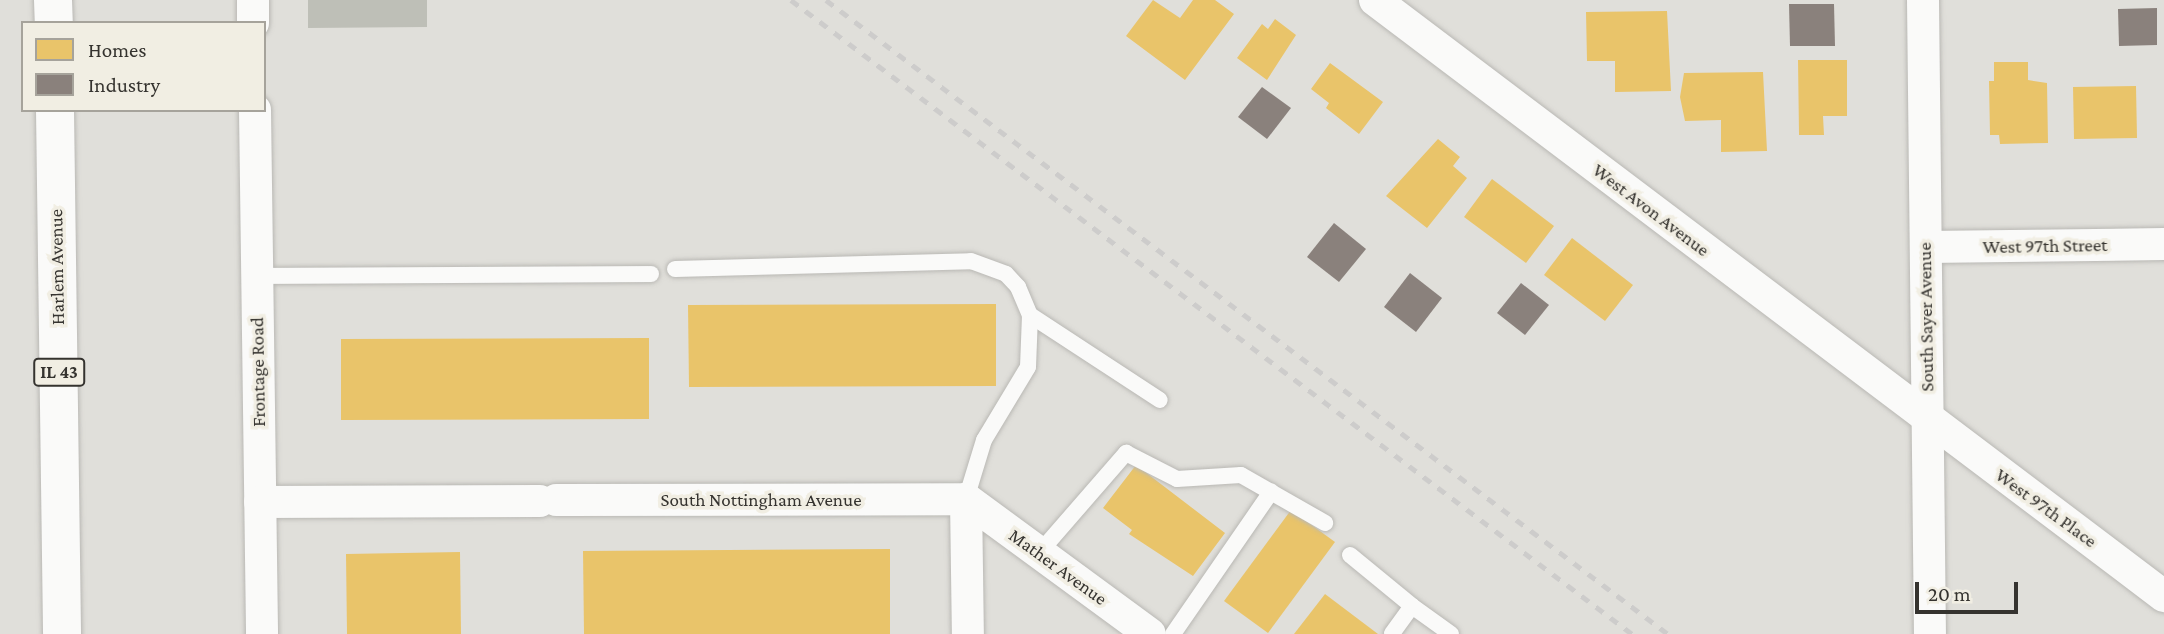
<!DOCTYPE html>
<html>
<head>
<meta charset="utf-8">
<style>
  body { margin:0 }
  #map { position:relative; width:2164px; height:634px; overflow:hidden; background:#e0dfda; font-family:"Crimson Pro",serif }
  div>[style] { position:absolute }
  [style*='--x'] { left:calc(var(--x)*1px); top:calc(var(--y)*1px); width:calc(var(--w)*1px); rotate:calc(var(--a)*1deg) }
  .homes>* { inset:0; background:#e9c46a }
  .industry>* { inset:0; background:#8a817c }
  .building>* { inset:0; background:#bebfb7 }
  .roads { filter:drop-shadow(0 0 2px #b9b8b4) drop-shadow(0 0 2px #b9b8b4) }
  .lane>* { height:16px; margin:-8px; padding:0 8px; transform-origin:8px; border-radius:8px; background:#fafaf9 }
  .street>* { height:32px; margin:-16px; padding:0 16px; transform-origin:16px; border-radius:16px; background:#fafaf9 }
  .primary>* { height:38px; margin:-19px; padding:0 19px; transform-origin:19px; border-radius:19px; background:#fafaf9 }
  .rail>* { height:5px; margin-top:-2.5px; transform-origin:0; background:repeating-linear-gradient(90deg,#cdcccb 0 9px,transparent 0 18px) }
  span { translate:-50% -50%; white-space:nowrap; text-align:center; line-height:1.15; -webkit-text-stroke:7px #f1eee3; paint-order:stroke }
  .shield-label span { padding:2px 5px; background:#f1eee3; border:2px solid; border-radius:5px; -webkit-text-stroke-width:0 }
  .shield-label { font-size:18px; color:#35332f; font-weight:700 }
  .street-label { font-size:19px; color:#35332f }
  .legend { position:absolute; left:21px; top:21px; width:245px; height:91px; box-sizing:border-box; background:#f1eee3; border:2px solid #a6a39b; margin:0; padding:9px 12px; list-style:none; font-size:21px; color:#35332f }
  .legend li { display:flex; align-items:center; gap:14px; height:35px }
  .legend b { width:35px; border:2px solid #a6a39b }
  .scale { position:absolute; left:1915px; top:582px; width:103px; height:32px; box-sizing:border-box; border:4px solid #35332f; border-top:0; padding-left:9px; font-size:21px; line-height:24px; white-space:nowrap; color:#35332f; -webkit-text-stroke:5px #f1eee3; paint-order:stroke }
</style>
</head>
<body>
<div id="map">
  <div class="homes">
    <i style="clip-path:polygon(1153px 0,1180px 18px,1193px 0,1215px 0,1234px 14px,1185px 80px,1126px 36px)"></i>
    <i style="clip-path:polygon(1667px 11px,1671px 91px,1615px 92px,1615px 61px,1587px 61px,1586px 12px)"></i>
    <i style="clip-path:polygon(1275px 19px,1296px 35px,1267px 80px,1237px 58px,1262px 24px,1268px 29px)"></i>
    <i style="clip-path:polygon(1798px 60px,1847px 60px,1847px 116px,1823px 116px,1824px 135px,1799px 135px)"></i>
    <i style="clip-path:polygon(1994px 62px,2028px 62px,2028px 80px,2047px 83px,2048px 143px,2000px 144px,1999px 135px,1990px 135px,1989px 81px,1994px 81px)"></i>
    <i style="clip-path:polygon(1330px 63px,1383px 102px,1359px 134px,1326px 108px,1329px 103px,1311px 89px)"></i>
    <i style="clip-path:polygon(1763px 72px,1767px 151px,1721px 152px,1721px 120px,1685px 121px,1680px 97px,1684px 73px)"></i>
    <i style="clip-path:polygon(2136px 86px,2137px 138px,2074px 139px,2073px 87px)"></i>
    <i style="clip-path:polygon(1438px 139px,1460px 157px,1453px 166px,1467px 178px,1427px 228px,1386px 196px)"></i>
    <i style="clip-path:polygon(1492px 179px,1554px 226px,1526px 263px,1464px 217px)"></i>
    <i style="clip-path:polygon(1572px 238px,1633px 285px,1605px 321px,1544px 275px)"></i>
    <i style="clip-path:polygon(996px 304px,996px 386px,689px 387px,688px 305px)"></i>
    <i style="clip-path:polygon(649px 338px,649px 419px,341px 420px,341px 339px)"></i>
    <i style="clip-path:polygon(1136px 465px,1225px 533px,1193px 576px,1129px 534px,1132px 530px,1103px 508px)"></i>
    <i style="clip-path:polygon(1291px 510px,1335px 542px,1268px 633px,1224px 601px)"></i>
    <i style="clip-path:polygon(890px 549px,890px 634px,584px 634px,583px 551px)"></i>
    <i style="clip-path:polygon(460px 552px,461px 634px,347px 634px,346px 554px)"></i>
    <i style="clip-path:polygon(1325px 594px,1378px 634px,1294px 634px)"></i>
  </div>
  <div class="industry">
    <i style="clip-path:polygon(1789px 4px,1834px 4px,1835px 46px,1790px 46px)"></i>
    <i style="clip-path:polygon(2157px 8px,2157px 45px,2119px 46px,2118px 9px)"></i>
    <i style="clip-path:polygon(1262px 87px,1291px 108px,1267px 139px,1238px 117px)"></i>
    <i style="clip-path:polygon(1334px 223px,1366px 249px,1339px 282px,1307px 257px)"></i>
    <i style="clip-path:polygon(1410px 273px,1442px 298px,1416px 332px,1384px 307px)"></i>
    <i style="clip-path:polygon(1521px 283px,1549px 305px,1525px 335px,1497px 313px)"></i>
  </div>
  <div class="building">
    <i style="clip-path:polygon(308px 0,427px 0,427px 27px,308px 28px)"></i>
  </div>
  <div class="roads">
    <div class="lane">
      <i style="--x:675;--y:269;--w:296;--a:-1.5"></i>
      <i style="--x:971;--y:261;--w:37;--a:20"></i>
      <i style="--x:1006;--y:274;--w:18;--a:47"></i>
      <i style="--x:1018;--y:287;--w:30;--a:67"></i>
      <i style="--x:1030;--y:315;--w:52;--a:92.2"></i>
      <i style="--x:1028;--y:367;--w:85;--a:121.1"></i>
      <i style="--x:984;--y:440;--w:62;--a:107"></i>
      <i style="--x:257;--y:276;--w:394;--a:-0.3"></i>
      <i style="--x:1030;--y:315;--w:155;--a:33.2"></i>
      <i style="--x:1039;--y:553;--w:133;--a:-49"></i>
      <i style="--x:1126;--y:453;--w:57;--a:27"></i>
      <i style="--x:1177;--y:479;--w:64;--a:-3.6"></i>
      <i style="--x:1241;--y:475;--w:97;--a:29.7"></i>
      <i style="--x:1350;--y:555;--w:80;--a:39.4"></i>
      <i style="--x:1412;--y:606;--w:34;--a:126"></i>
      <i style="--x:1412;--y:606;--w:48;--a:35.7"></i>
      <i style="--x:1173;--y:634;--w:173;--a:-55.4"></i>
    </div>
    <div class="street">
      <i style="--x:253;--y:0;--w:23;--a:90"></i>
      <i style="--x:1375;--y:0;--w:989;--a:37.07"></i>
      <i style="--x:1923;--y:0;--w:634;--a:89.37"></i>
      <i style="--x:255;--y:110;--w:524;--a:89.23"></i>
      <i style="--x:1926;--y:247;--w:238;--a:-0.7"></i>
      <i style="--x:966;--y:499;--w:228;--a:36.3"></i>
      <i style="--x:966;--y:499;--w:135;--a:89.2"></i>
      <i style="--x:556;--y:500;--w:410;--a:-0.1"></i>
      <i style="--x:260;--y:502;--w:280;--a:-0.2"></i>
    </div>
    <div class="primary">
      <i style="--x:53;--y:0;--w:23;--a:88"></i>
      <i style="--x:55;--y:110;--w:524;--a:89.23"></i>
    </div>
  </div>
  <div class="rail">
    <i style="--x:791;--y:0;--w:1053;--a:37.01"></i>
    <i style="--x:826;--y:0;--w:1054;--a:36.98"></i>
  </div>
  <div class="shield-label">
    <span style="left:59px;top:372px">IL 43</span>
  </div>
  <div class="street-label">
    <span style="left:1651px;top:210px;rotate:37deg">West Avon Avenue</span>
    <span style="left:2045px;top:246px;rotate:-1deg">West 97th Street</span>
    <span style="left:57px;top:267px;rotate:-91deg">Harlem Avenue</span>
    <span style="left:1926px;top:317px;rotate:-91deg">South Sayer Avenue</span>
    <span style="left:258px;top:372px;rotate:-91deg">Frontage Road</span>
    <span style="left:761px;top:500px">South Nottingham Avenue</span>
    <span style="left:2046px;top:508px;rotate:36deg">West 97th Place</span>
    <span style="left:1058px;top:567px;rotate:36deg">Mather Avenue</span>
  </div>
  <ul class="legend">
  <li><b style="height:19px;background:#e9c46a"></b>Homes</li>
  <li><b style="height:19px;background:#8a817c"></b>Industry</li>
  </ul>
  <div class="scale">20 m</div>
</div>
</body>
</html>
